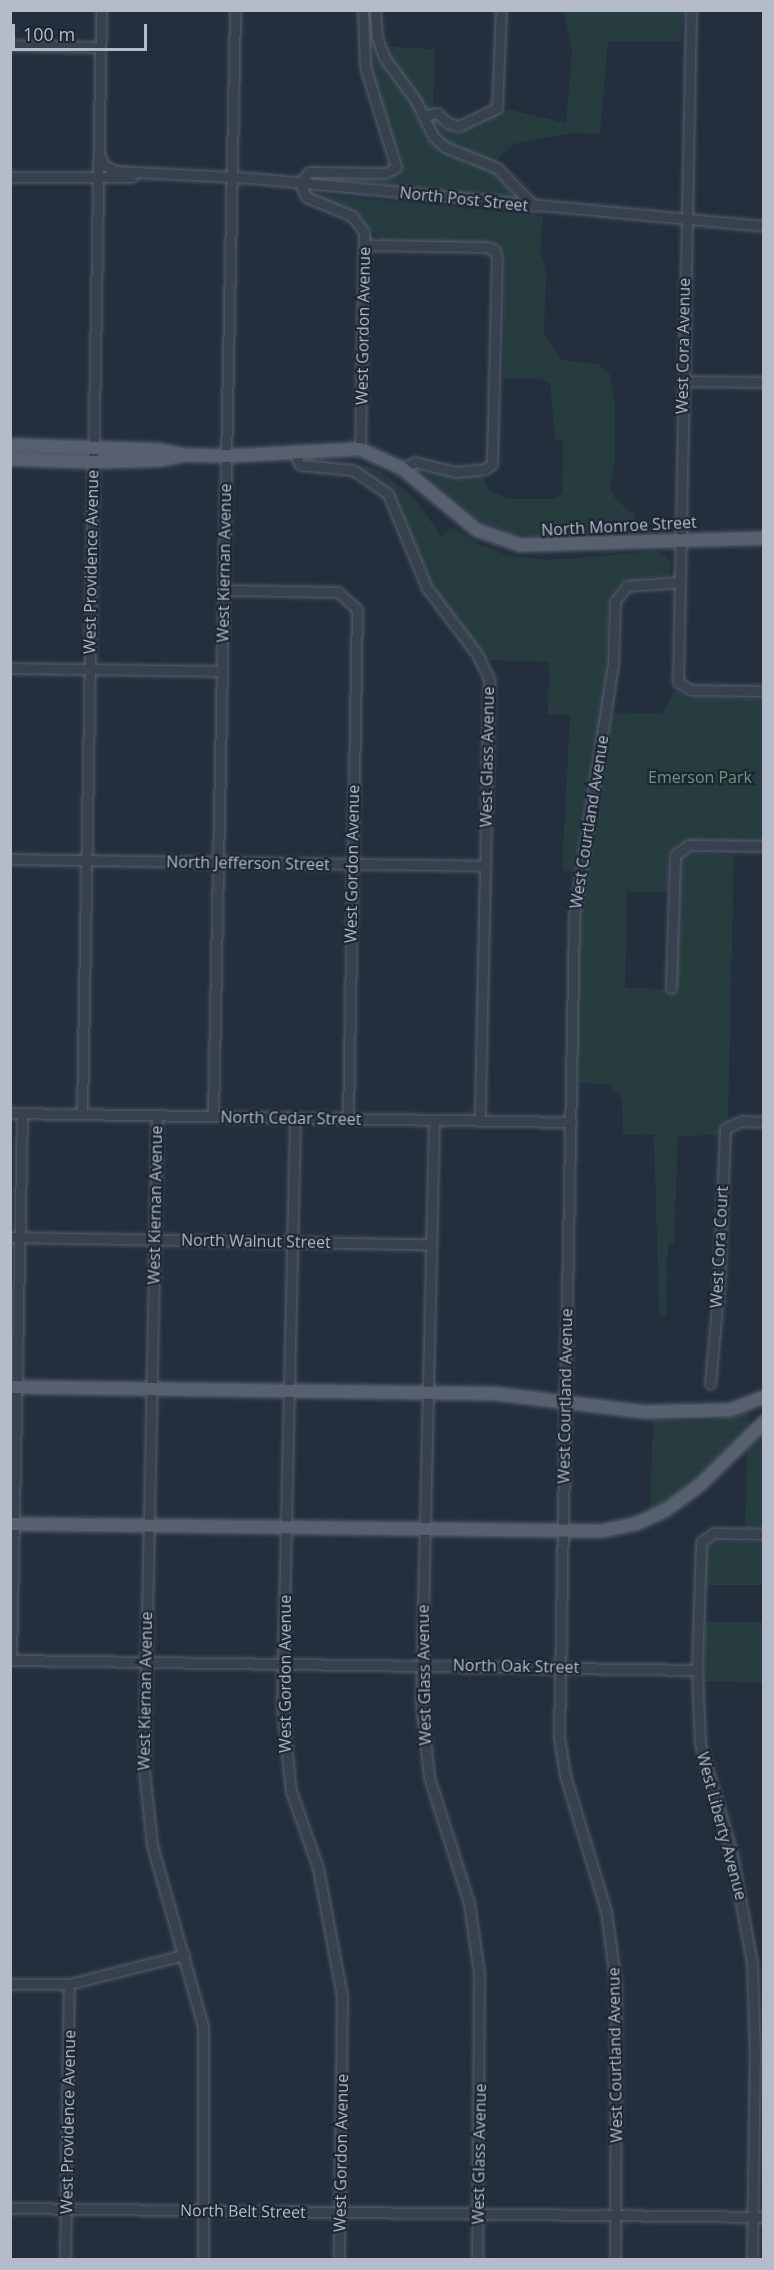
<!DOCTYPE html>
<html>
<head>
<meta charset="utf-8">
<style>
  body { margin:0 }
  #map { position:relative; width:774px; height:2270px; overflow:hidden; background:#242f3e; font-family:"Open Sans",sans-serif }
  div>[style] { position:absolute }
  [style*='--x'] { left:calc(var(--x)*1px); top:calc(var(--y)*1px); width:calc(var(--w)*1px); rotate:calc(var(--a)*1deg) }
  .green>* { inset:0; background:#263c3f }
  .roads { filter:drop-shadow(0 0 2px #565f6c) drop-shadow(0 0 2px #565f6c) }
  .minor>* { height:9px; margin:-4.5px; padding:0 4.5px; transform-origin:4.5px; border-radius:4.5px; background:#38414e }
  .major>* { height:12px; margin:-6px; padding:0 6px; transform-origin:6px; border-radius:6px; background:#56606e }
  span { translate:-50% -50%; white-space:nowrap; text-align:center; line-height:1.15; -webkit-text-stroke:4.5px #1d2633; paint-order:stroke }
  .street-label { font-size:16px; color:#b4bcc9 }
  .park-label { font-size:16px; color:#6b9a76 }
  .frame { position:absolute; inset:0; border:12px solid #b4bcc9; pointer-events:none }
  .scale { position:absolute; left:12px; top:24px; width:135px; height:27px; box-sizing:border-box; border:3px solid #b4bcc9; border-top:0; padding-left:8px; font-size:18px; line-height:21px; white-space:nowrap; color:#b4bcc9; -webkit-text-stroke:4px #1d2633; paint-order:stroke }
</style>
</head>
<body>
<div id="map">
  <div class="green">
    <i style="clip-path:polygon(367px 11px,372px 11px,375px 46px,435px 49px,433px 110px,445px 128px,459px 133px,507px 109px,566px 123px,572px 53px,564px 11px,684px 11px,681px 42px,608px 41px,600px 134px,572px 133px,514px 144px,494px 163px,493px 171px,514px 194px,507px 199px,308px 177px,398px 174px,401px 164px,367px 60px)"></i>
    <i style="clip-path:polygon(317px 194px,543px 216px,540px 251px,546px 272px,544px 334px,562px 360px,598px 364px,609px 373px,615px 404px,615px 458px,610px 487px,616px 500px,634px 514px,635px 530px,549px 538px,510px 533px,477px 519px,423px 473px,481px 475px,490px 491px,509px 499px,552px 499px,562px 494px,563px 440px,555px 440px,550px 383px,539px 379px,503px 378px,505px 255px,491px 243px,386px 243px,354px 216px,307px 196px)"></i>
    <i style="clip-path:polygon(311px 464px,363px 465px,380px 470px,415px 499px,441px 536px,452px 527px,480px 545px,508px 555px,550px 560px,660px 551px,671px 562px,669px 575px,623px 581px,609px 597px,604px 704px,574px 872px,562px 871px,570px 715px,548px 714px,549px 662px,486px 660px,435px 595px,392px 494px,359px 470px)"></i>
    <i style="clip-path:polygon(675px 690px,689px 698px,763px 699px,763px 842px,680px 843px,668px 855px,667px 892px,627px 892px,625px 988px,676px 989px,680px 857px,684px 853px,734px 855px,728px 1119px,719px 1135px,678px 1136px,674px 1243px,668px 1244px,666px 1317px,659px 1316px,654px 1135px,623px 1134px,622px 1099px,608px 1084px,577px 1083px,577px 914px,613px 713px,662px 714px)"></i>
    <i style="clip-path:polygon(748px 1412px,751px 1427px,695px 1483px,650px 1512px,653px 1420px,709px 1421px)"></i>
    <i style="clip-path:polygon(763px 1432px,763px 1529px,745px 1529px,747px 1447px)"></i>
    <i style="clip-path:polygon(714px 1542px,763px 1542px,763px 1585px,706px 1585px,706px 1550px)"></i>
    <i style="clip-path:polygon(763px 1589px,763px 1683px,704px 1681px,705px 1622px,763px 1622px)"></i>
  </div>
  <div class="roads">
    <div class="minor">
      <i style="--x:375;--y:10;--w:27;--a:86"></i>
      <i style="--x:377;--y:37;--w:21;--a:71"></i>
      <i style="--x:384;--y:57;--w:54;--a:54"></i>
      <i style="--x:416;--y:101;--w:39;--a:64"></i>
      <i style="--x:433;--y:136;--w:16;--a:43"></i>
      <i style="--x:445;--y:147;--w:56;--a:22"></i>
      <i style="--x:497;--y:168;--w:53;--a:45.8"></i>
      <i style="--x:691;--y:10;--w:672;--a:91.11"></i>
      <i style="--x:678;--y:682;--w:15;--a:32"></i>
      <i style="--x:691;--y:690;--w:73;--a:0.8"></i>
      <i style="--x:10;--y:45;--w:90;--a:1.3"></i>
      <i style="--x:424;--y:116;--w:13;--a:-13"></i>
      <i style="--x:437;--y:113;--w:15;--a:42"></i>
      <i style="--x:448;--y:123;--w:11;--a:15"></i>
      <i style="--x:459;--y:126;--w:42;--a:-25.3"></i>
      <i style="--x:497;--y:108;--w:98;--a:-87.7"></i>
      <i style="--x:100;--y:156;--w:10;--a:66"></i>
      <i style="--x:104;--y:165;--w:13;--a:29"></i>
      <i style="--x:115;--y:171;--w:137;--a:2.9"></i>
      <i style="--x:252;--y:178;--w:514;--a:5.36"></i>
      <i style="--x:10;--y:177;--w:122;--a:0"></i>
      <i style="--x:365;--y:245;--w:121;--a:0.9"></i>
      <i style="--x:486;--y:247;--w:9;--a:21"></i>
      <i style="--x:494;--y:250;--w:8;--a:67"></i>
      <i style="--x:497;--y:257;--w:207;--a:91.4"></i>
      <i style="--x:492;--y:464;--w:9;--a:144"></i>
      <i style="--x:485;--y:469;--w:29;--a:174"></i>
      <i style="--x:456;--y:472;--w:42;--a:-166.3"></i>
      <i style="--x:415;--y:462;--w:14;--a:150"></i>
      <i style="--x:683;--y:381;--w:81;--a:0.7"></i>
      <i style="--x:360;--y:449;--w:217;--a:-88.9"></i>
      <i style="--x:364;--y:232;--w:20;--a:-127"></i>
      <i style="--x:352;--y:216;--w:50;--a:-157.6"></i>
      <i style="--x:306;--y:197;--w:15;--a:-113"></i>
      <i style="--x:300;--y:183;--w:14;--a:-51"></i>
      <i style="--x:309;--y:172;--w:77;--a:0.7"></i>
      <i style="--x:386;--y:173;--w:12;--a:-31"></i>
      <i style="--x:396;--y:167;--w:105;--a:-107.2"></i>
      <i style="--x:365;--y:67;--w:57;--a:-92"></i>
      <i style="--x:295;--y:454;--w:12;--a:66"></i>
      <i style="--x:300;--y:465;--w:53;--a:5.4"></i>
      <i style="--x:353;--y:470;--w:42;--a:34.4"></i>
      <i style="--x:388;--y:494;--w:102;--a:67.5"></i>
      <i style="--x:427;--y:588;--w:83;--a:52.9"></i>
      <i style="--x:477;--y:654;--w:28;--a:64"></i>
      <i style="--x:489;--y:679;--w:442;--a:91.2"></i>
      <i style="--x:224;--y:590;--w:114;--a:1"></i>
      <i style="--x:338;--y:592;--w:25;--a:42"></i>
      <i style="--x:357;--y:609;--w:510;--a:91.01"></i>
      <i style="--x:10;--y:668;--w:212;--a:0.8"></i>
      <i style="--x:10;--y:859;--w:475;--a:0.8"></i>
      <i style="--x:671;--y:988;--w:133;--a:-88.3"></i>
      <i style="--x:675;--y:855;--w:17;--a:-36"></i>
      <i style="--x:689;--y:845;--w:75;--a:0.8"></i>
      <i style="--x:10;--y:1113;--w:561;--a:0.92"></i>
      <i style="--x:82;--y:1114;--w:1104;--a:-89.01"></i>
      <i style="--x:157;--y:1115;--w:656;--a:91.14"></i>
      <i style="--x:144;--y:1771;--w:74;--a:83.8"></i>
      <i style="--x:152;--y:1845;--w:188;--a:74.3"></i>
      <i style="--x:203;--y:2026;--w:234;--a:90"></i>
      <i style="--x:213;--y:1116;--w:1106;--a:-88.86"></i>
      <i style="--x:295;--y:1118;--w:588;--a:91.27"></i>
      <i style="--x:282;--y:1706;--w:85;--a:84"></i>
      <i style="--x:291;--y:1791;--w:82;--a:70.7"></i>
      <i style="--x:318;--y:1868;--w:130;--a:79.4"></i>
      <i style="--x:342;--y:1996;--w:264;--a:90.7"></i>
      <i style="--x:434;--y:1120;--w:584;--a:91.28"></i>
      <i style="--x:421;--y:1704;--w:73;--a:83.7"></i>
      <i style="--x:429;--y:1777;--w:132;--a:72.4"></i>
      <i style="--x:469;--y:1903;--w:71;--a:81.9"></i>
      <i style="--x:479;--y:1973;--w:287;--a:90.4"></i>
      <i style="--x:10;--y:1237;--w:420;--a:1"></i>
      <i style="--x:710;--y:1384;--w:98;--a:-84.8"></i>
      <i style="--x:719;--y:1286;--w:157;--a:-87.8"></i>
      <i style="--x:725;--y:1129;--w:18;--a:-27"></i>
      <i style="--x:741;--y:1121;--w:23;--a:2"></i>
      <i style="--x:10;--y:1660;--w:687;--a:0.83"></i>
      <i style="--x:11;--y:1660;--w:547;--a:-88.85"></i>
      <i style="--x:10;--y:1984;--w:59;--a:0"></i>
      <i style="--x:69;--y:1984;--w:119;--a:-14.2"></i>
      <i style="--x:10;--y:2208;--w:754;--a:0.68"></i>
      <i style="--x:65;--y:2260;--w:276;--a:-89.2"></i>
      <i style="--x:615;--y:2260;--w:274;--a:-89.8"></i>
      <i style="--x:616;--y:1986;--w:76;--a:-97.6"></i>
      <i style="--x:606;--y:1911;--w:142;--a:-106.8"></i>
      <i style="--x:565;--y:1775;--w:38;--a:-99"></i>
      <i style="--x:559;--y:1737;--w:821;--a:-88.95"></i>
      <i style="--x:574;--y:916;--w:255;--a:-81.2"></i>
      <i style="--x:613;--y:664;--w:63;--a:-88.2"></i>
      <i style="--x:615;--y:601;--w:19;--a:-51"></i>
      <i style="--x:627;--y:586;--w:52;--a:-4.4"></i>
      <i style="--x:752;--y:2260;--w:203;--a:-89.2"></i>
      <i style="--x:755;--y:2057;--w:94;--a:-91.8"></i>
      <i style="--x:752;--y:1963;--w:115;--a:-100.5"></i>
      <i style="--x:731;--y:1850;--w:111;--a:-106.2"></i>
      <i style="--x:700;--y:1743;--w:73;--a:-92.4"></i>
      <i style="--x:697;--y:1670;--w:128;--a:-88.2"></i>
      <i style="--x:701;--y:1542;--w:16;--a:-35"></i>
      <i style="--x:714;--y:1533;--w:50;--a:1.1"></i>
    </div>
    <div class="major">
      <i style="--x:10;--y:445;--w:150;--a:1.9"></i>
      <i style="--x:160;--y:450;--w:24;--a:12"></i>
      <i style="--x:183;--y:455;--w:44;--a:1.3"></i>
      <i style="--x:227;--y:456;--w:133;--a:-3"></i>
      <i style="--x:360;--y:449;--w:47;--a:24.9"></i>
      <i style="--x:403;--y:469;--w:96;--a:39.5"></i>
      <i style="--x:477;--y:530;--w:46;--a:19.2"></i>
      <i style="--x:520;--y:545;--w:244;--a:-1.6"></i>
      <i style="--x:10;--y:459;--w:82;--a:2.1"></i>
      <i style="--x:92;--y:462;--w:68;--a:-1.7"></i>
      <i style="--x:160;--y:460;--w:20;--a:-11"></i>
      <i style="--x:10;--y:1387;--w:488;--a:0.8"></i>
      <i style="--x:498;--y:1394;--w:147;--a:7"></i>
      <i style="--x:644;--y:1412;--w:86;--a:-1.3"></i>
      <i style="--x:730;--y:1410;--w:36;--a:-21"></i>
      <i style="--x:10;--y:1524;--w:592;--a:0.68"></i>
      <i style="--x:602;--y:1531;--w:35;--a:-12"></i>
      <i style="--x:636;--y:1524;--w:33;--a:-25"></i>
      <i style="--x:666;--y:1510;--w:42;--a:-36.3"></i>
      <i style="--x:700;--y:1485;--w:90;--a:-44.5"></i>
    </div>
  </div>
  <div class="street-label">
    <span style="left:464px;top:199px;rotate:6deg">North Post Street</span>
    <span style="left:363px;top:326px;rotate:-89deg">West Gordon Avenue</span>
    <span style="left:683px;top:346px;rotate:-89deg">West Cora Avenue</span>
    <span style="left:619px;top:526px;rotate:-3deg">North Monroe Street</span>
    <span style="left:91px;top:562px;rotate:-89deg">West Providence Avenue</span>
    <span style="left:224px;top:563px;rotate:-89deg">West Kiernan Avenue</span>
    <span style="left:487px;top:757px;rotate:-89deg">West Glass Avenue</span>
    <span style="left:589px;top:822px;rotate:-81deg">West Courtland Avenue</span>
    <span style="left:248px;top:863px;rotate:1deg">North Jefferson Street</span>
    <span style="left:352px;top:864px;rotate:-89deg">West Gordon Avenue</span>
    <span style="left:291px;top:1118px;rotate:1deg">North Cedar Street</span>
    <span style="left:155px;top:1205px;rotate:-89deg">West Kiernan Avenue</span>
    <span style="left:256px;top:1241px;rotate:1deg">North Walnut Street</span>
    <span style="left:719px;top:1247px;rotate:-87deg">West Cora Court</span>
    <span style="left:565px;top:1396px;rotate:-89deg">West Courtland Avenue</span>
    <span style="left:516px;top:1666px;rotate:1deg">North Oak Street</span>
    <span style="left:285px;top:1674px;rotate:-90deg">West Gordon Avenue</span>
    <span style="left:424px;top:1675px;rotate:-91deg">West Glass Avenue</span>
    <span style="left:145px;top:1691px;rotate:-89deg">West Kiernan Avenue</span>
    <span style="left:722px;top:1826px;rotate:75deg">West Liberty Avenue</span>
    <span style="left:615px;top:2055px;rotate:-91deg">West Courtland Avenue</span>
    <span style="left:68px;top:2122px;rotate:-89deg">West Providence Avenue</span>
    <span style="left:341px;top:2153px;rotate:-89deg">West Gordon Avenue</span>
    <span style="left:479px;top:2154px;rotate:-89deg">West Glass Avenue</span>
    <span style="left:243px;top:2211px;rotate:1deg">North Belt Street</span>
  </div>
  <div class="park-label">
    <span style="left:700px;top:777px">Emerson Park</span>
  </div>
  <div class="frame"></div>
  <div class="scale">100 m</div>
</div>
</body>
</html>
